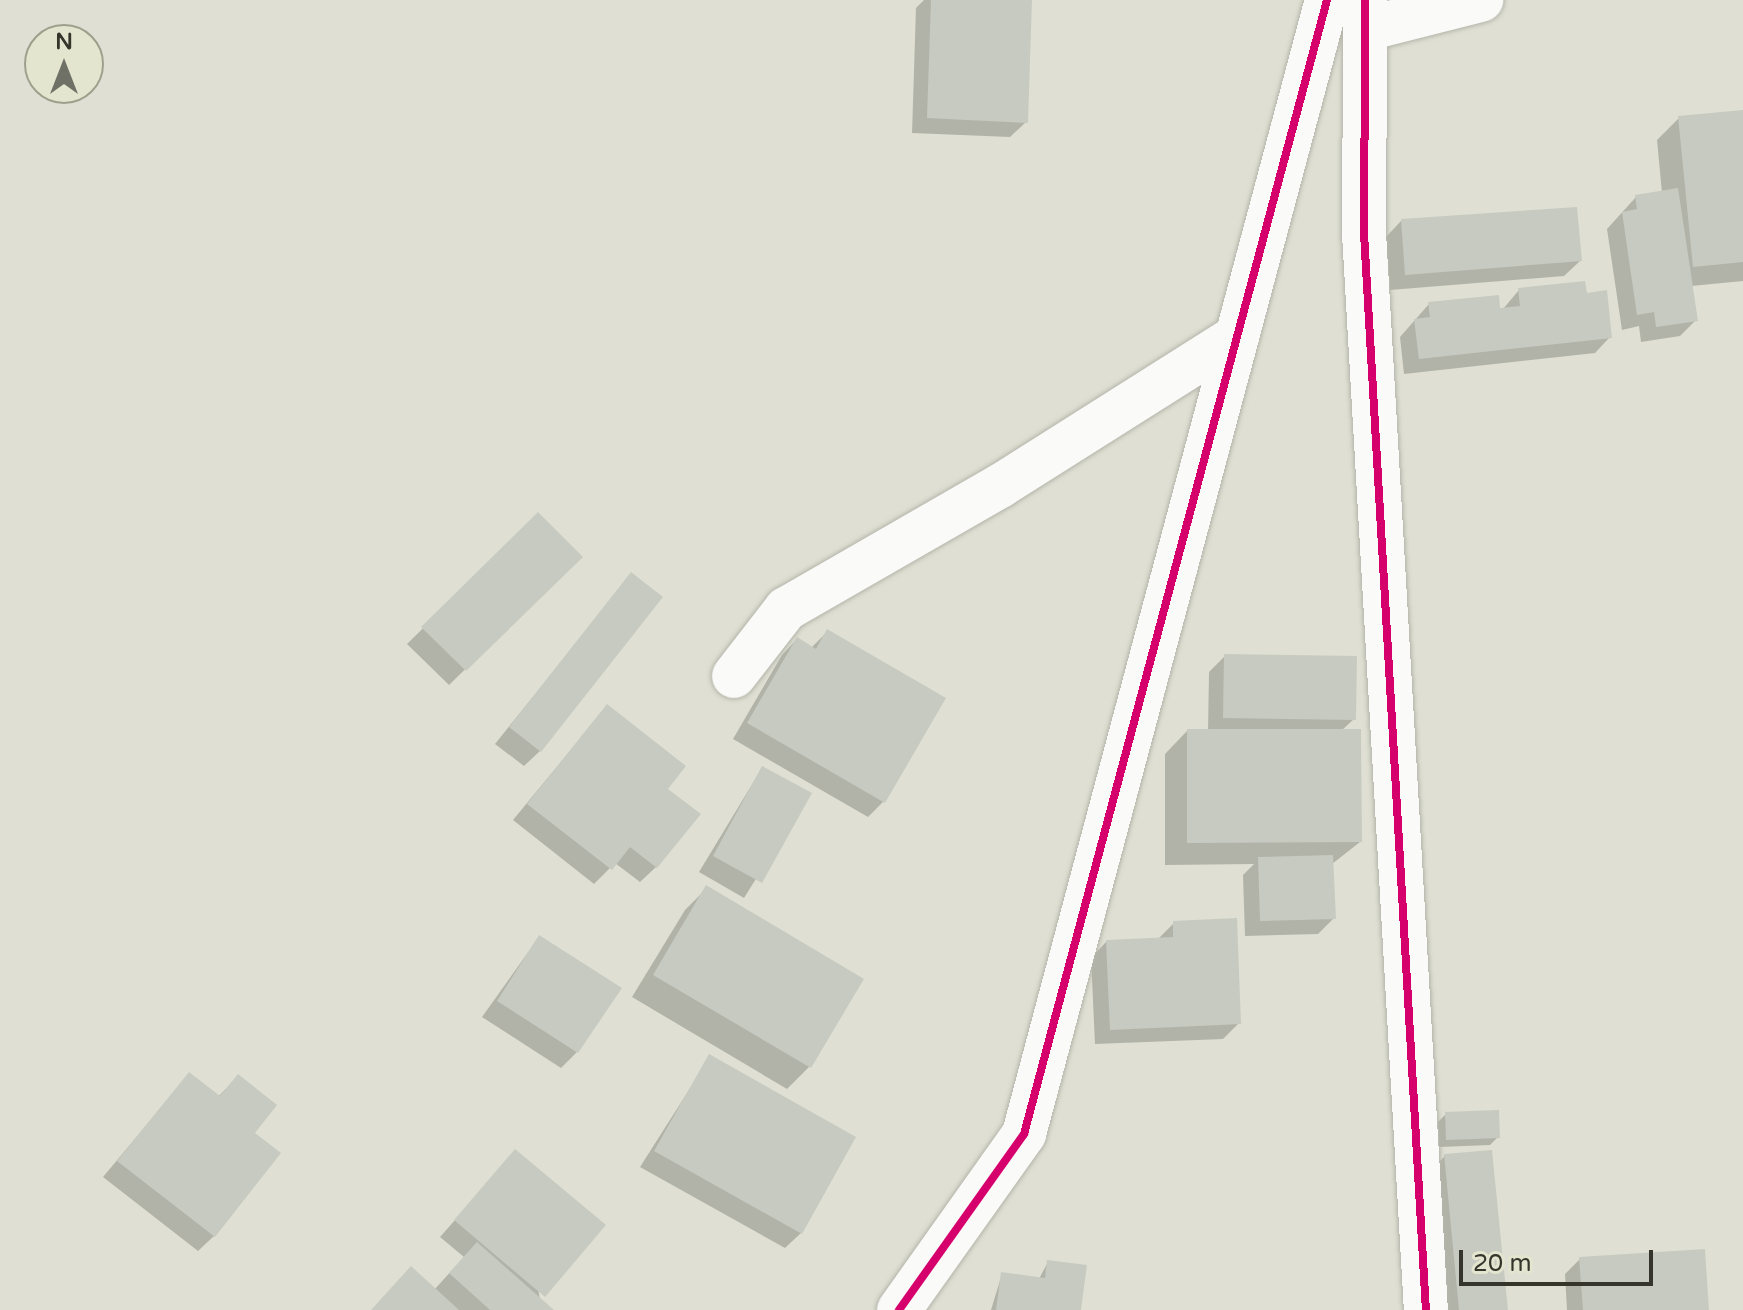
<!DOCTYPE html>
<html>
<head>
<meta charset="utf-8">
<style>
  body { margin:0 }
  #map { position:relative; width:1743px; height:1310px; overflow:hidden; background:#dfe0d3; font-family:"Varela Round",sans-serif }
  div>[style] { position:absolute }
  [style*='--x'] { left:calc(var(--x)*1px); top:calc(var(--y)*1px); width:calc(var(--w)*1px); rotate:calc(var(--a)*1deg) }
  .shadow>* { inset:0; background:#0003 }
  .building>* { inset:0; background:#c7cac1 }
  .roads { filter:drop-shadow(0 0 2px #b4b4aa) drop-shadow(0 0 2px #b4b4aa) }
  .minor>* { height:44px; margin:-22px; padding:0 22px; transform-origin:22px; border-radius:22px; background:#fafaf8 }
  .cycleway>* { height:8px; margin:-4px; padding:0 4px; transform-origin:4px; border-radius:4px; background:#d6006c }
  span { translate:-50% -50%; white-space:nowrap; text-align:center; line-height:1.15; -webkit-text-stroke:7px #e4e5ce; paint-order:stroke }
  .north { position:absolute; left:24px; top:24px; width:80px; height:80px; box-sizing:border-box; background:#e4e5ce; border:2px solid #9e9f8d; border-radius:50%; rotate:0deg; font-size:22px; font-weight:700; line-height:32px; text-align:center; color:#35352c }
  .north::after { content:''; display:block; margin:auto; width:28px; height:36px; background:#707166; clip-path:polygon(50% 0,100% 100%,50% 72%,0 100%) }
  .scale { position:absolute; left:1459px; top:1250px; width:194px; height:36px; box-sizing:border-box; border:4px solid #35352c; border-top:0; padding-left:10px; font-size:24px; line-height:28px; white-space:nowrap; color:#35352c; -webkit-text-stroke:6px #e4e5ce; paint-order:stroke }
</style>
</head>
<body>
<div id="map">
  <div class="shadow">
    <i style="clip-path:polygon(924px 0,1030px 0,1026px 122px,1010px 137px,912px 133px,916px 8px)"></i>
    <i style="clip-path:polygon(1743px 112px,1743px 281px,1691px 286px,1696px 320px,1680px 336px,1641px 342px,1639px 326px,1622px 330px,1607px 229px,1636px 197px,1662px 193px,1657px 140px,1679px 118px)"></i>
    <i style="clip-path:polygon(1401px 221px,1580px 261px,1564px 276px,1390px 290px,1386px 237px)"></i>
    <i style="clip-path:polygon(1519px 290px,1585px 295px,1610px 337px,1595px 353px,1404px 374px,1400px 337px,1429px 304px,1503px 309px)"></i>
    <i style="clip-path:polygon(538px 515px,580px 557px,449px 685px,407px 644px)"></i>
    <i style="clip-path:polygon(631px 575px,540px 751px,524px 766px,495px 744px)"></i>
    <i style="clip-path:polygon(827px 632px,884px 801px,868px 817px,733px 739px,782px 655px,797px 639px,811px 648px)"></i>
    <i style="clip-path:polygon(1225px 656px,1354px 719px,1341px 731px,1360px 842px,1332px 864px,1334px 918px,1318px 934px,1245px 936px,1243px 875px,1254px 864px,1165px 865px,1165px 754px,1187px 731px,1208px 731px,1209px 672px)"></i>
    <i style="clip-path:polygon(607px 706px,665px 789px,656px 867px,640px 882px,615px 863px,594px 884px,513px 820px)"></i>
    <i style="clip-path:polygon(762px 768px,809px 794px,744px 898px,699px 872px)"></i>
    <i style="clip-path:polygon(707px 888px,861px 980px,809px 1067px,787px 1089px,632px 997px,685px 910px)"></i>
    <i style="clip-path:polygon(1174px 923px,1239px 1023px,1223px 1039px,1095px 1044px,1091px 958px,1106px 942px,1158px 939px)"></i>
    <i style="clip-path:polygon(539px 937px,577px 1052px,561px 1068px,482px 1017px)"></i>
    <i style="clip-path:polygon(710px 1057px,801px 1233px,785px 1248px,640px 1167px)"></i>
    <i style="clip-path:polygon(189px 1074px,218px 1097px,238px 1076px,252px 1133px,214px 1236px,198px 1251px,103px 1177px)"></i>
    <i style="clip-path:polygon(1446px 1114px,1498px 1137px,1490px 1145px,1439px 1147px,1438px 1122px)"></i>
    <i style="clip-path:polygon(515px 1152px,540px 1300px,551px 1310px,373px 1310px,434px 1290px,464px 1257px,440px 1237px)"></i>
    <i style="clip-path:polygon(1445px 1156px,1506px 1310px,1443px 1310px,1429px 1172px)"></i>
    <i style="clip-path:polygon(1580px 1259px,1707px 1310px,1567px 1310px,1565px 1274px)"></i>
    <i style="clip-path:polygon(1048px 1262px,1079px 1310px,991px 1310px,1002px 1274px,1039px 1279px)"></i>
  </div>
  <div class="building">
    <i style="clip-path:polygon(931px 0,1032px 0,1028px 123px,927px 118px)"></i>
    <i style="clip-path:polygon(1743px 110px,1743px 262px,1693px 267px,1678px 116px)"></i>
    <i style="clip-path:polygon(1678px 188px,1698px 321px,1656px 327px,1654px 312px,1637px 315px,1622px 212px,1637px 209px,1635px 195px)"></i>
    <i style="clip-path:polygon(1577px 207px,1582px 261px,1405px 275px,1401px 219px)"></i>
    <i style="clip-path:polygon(1585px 281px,1587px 293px,1607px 290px,1612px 338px,1419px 359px,1414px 319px,1430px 317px,1428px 302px,1499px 295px,1500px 308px,1520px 306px,1518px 288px)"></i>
    <i style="clip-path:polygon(538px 512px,583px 557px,466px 671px,421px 627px)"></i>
    <i style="clip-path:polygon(631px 572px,663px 597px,541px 752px,509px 727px)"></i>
    <i style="clip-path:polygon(827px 629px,946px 698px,885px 803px,747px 723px,797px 637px,816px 649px)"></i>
    <i style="clip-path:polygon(1224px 654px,1357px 656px,1356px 720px,1223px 718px)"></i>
    <i style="clip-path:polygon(607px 704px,686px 766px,668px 789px,701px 814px,657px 868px,630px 847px,612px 870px,527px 804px)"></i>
    <i style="clip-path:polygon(1187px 729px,1361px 729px,1362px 842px,1187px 843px)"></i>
    <i style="clip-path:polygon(762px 766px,812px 793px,762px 883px,713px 856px)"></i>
    <i style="clip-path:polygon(1333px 855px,1336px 919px,1260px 921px,1258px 857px)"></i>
    <i style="clip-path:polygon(706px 885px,864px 979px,811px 1068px,653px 975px)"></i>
    <i style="clip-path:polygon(1237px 918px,1241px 1024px,1110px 1030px,1106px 940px,1173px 937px,1173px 921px)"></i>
    <i style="clip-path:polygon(539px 935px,622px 988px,578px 1053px,497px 1001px)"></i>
    <i style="clip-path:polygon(709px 1054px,856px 1137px,802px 1234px,654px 1151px)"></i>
    <i style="clip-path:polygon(189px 1072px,220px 1096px,238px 1074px,277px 1105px,255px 1133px,281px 1153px,215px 1237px,117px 1161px)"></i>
    <i style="clip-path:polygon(1499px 1110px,1500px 1138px,1446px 1140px,1445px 1112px)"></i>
    <i style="clip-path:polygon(515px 1149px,606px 1225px,545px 1297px,454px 1220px)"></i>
    <i style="clip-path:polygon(1492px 1150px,1508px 1310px,1459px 1310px,1444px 1154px)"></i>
    <i style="clip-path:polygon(477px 1242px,554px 1310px,490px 1310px,449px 1273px)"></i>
    <i style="clip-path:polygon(1705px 1249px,1709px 1310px,1583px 1310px,1579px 1257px)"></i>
    <i style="clip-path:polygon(1047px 1260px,1087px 1265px,1081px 1310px,996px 1310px,1001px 1272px,1045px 1278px)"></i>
    <i style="clip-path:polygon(411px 1266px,459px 1310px,371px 1310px)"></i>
  </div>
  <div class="roads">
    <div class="minor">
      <i style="--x:1365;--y:0;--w:233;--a:90.2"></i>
      <i style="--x:1364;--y:233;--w:1079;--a:86.71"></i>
      <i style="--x:1366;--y:29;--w:119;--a:-14.2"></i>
      <i style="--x:734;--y:676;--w:85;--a:-52.2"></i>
      <i style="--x:786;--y:609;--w:247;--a:-29.9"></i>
      <i style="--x:1000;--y:486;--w:280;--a:-32.3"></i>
      <i style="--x:899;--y:1310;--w:216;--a:-54.6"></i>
      <i style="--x:1024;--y:1134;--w:1174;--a:-75.04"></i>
    </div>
  </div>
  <div class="cycleway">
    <i style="--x:1365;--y:0;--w:233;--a:90.2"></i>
    <i style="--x:1364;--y:233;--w:1079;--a:86.71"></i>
    <i style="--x:899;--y:1310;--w:216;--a:-54.6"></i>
    <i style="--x:1024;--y:1134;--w:1174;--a:-75.04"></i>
  </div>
  <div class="north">N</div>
  <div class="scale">20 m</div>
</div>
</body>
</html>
